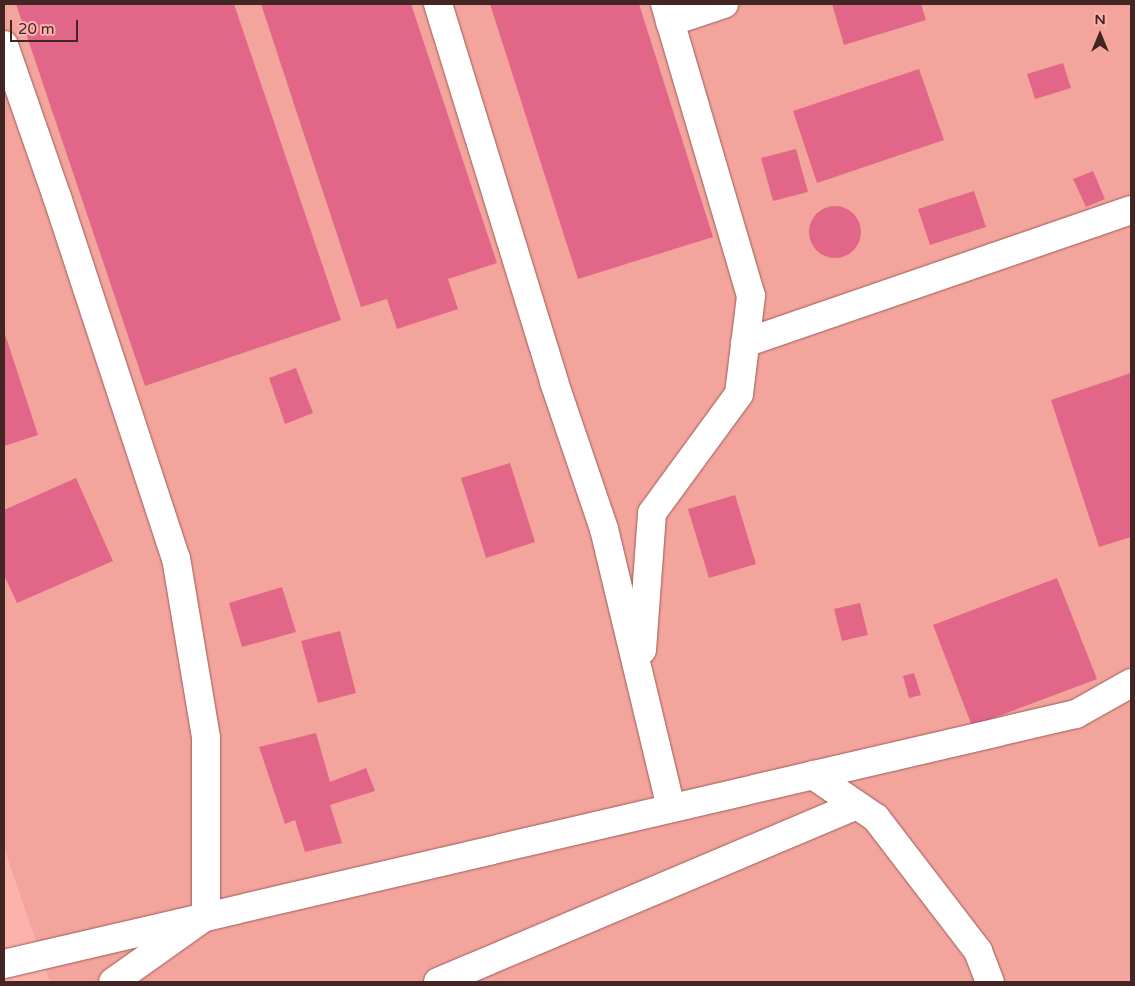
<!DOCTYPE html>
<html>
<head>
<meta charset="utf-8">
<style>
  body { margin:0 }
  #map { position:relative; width:1135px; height:986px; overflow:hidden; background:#fcb3ad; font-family:"Varela Round",sans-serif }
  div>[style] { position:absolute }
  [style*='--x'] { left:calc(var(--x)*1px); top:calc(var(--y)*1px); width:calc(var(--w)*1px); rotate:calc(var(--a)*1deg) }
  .built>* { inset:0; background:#f3a59d }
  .building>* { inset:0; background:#e26688 }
  .round { border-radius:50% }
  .roads { filter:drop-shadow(0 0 1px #9c5b56) drop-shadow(0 0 1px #9c5b56) }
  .minor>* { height:28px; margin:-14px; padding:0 14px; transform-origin:14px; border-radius:14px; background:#fff }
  span { translate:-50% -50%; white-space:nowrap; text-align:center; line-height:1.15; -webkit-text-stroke:4px #fcb3ad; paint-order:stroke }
  .frame { position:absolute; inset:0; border:5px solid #432624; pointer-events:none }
  .north { position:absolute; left:1075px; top:10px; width:50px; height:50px; -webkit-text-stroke:4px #fcb3ad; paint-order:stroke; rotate:0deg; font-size:14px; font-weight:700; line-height:20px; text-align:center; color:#432624 }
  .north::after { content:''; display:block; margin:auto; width:18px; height:22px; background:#432624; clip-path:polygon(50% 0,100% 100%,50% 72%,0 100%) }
  .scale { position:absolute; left:10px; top:20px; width:68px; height:22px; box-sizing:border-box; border:2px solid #432624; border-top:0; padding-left:6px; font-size:15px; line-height:18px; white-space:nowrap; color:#432624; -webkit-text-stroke:4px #fcb3ad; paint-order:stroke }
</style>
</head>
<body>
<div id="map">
  <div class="built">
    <i style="clip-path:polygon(4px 4px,1131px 4px,1131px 982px,50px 982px,4px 848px)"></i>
  </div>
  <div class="building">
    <i style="clip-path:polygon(16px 4px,234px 4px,341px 320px,145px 386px)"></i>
    <i style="clip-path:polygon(261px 4px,411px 4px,497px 263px,448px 279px,458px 309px,397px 329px,387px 299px,361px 307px)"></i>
    <i style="clip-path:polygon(490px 4px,639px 4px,713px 237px,578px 279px)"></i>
    <i style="clip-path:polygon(832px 4px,921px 4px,926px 20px,844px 45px)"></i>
    <i style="clip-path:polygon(1063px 63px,1071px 88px,1035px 99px,1027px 74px)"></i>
    <i style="clip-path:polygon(919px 69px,944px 140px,817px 183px,793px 111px)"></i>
    <i style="clip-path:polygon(796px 149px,808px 192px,773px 201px,761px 158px)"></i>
    <i style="clip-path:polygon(1093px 171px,1105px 199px,1086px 207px,1073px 179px)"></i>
    <i style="clip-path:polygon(974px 191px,986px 227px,930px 245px,918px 209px)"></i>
    <i class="round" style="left:809px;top:206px;width:52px;height:52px"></i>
    <i style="clip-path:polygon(4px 331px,38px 435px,4px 446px)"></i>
    <i style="clip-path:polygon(296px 368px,313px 413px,285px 424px,269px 378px)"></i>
    <i style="clip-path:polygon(1131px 373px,1131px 537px,1099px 547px,1051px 400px)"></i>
    <i style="clip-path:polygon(510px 463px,535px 542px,486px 558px,461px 478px)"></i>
    <i style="clip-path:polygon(76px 478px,113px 561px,17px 603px,4px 575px,4px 510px)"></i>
    <i style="clip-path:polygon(735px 495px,756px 564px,709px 578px,688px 509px)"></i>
    <i style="clip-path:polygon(1057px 578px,1097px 679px,972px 726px,933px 625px)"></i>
    <i style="clip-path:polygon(282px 587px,296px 632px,242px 647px,229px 603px)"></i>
    <i style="clip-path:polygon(860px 603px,868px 635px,842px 641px,834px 609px)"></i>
    <i style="clip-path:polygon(340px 631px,356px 693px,318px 703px,301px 641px)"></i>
    <i style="clip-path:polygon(914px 673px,921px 695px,909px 698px,903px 676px)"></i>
    <i style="clip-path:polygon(316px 733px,330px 782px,366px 768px,375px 791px,330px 805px,342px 843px,305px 852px,295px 820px,285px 824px,259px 747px)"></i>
  </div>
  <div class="roads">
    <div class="minor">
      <i style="--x:438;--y:4;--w:395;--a:72.9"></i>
      <i style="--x:554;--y:382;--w:155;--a:71.2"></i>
      <i style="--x:604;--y:529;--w:287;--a:76.5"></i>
      <i style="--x:670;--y:22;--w:57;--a:-18.4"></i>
      <i style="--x:4;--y:45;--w:161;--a:70.8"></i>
      <i style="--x:57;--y:197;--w:380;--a:71.8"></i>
      <i style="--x:176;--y:558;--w:182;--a:80.5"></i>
      <i style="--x:206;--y:738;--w:178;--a:90"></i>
      <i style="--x:206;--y:916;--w:114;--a:144.6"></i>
      <i style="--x:745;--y:343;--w:408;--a:-19"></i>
      <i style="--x:642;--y:650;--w:137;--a:-85.8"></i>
      <i style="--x:652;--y:513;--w:147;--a:-53.8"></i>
      <i style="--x:739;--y:394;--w:99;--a:-83"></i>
      <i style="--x:751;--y:296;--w:304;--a:-106.4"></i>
      <i style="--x:813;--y:775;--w:76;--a:34.3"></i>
      <i style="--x:876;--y:818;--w:168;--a:52.5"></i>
      <i style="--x:978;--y:951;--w:33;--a:69"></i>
      <i style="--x:4;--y:964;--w:1101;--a:-13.13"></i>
      <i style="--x:1076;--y:714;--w:63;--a:-29.4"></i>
      <i style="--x:438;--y:982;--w:454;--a:-22.9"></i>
    </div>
  </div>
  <div class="frame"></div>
  <div class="north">N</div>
  <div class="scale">20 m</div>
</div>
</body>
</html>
